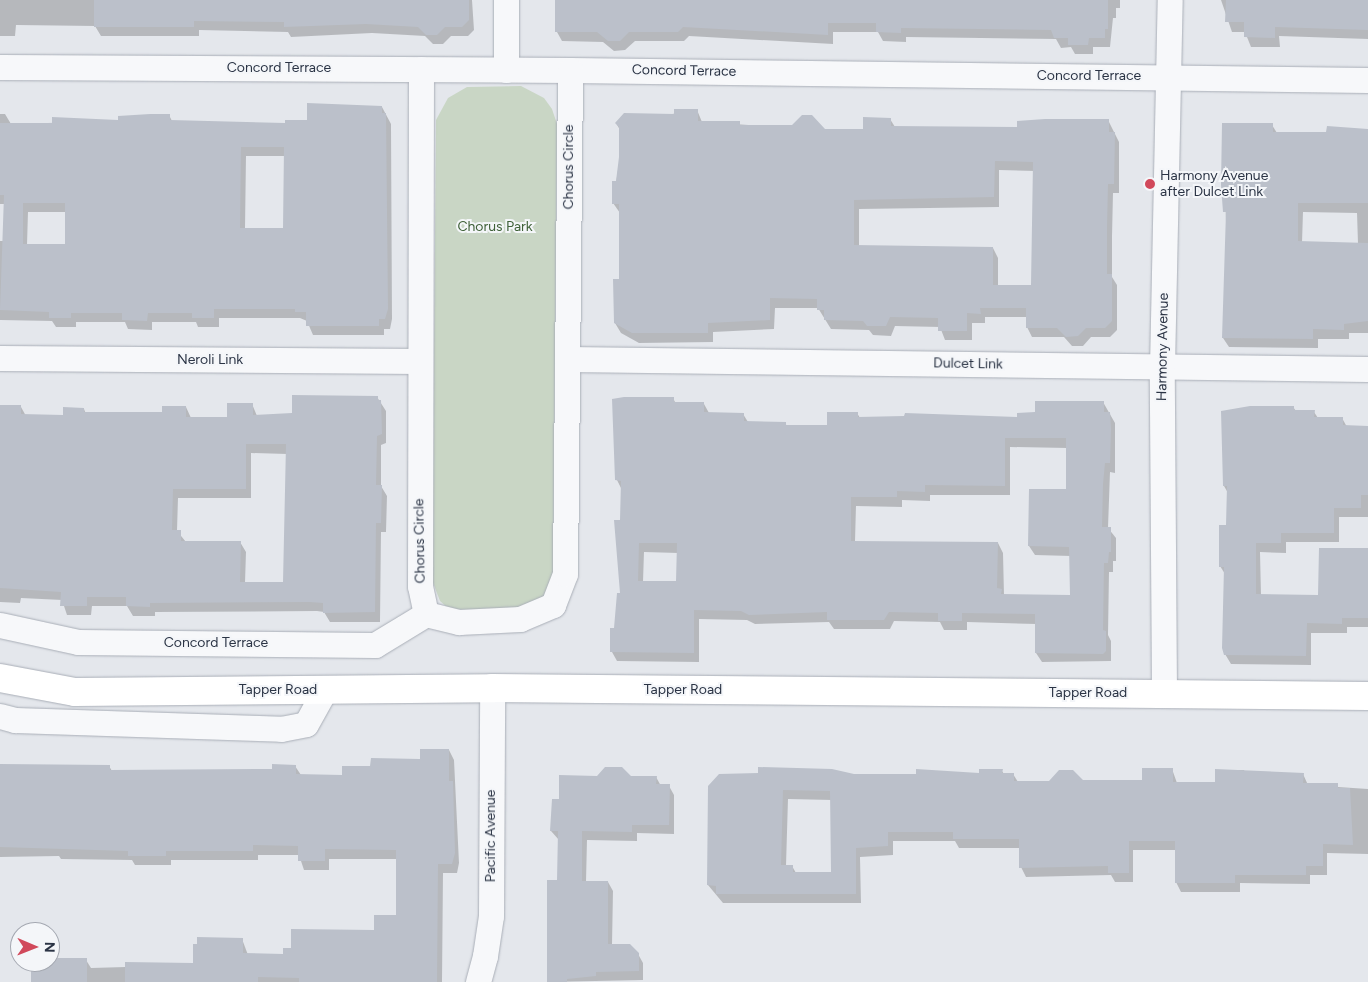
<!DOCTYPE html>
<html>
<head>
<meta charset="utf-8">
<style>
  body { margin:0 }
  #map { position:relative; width:1368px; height:982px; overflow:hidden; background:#e4e7ec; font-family:Figtree,sans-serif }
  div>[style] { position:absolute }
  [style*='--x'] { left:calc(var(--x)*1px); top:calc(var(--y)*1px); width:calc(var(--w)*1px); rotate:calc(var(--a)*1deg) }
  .green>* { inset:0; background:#c9d6c5 }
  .shadow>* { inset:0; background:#0003 }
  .building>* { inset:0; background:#bbc0ca }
  .roads { filter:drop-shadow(0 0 1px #a9aeb7) drop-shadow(0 0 1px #a9aeb7) }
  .street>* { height:25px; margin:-12.5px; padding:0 12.5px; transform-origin:12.5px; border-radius:12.5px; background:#f7f8fa }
  .secondary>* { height:28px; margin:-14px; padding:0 14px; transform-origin:14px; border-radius:14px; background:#fff }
  .dots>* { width:14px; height:14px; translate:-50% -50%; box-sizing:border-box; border:2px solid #f4f6f9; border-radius:50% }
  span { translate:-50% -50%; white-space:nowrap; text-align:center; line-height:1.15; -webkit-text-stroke:4px #f4f6f9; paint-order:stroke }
  .street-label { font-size:14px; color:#2b3445 }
  .poi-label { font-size:14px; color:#2b3445 }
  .left { translate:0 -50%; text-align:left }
  .park-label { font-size:14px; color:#3f6138 }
  .north { position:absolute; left:10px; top:922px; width:50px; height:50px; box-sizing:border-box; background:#f4f6f9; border:1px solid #a4a8b1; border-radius:50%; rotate:91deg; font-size:14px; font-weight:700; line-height:20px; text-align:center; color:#2b3445 }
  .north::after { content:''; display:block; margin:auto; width:18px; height:22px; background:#d1495b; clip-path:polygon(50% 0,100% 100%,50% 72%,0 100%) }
</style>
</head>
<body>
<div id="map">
  <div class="green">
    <i style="clip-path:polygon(521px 86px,544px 98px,552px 109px,557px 124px,553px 585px,549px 595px,520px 614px,449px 609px,440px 601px,432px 580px,436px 120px,448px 98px,467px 87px)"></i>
  </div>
  <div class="shadow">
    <i style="clip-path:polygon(0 0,472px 0,474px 30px,468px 36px,451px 36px,443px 44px,433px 44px,425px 36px,372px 33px,291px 37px,288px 32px,199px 30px,199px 36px,101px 36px,95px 26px,16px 25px,15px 36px,0 36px)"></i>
    <i style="clip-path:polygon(558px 0,1120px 0,1120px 8px,1116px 8px,1116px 18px,1113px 18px,1110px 47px,1093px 47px,1093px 54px,1075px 54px,1071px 47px,1061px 48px,1056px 39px,906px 37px,906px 42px,883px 41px,878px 32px,833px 32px,833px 44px,689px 36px,684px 41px,635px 41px,625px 50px,614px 51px,603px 42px,562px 41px,557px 32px)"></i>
    <i style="clip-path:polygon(1221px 0,1368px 0,1368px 39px,1279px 36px,1280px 47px,1251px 47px,1245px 32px,1232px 32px)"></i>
    <i style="clip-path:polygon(evenodd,382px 107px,391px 124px,392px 319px,390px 329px,384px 329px,384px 335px,313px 335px,307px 321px,300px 318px,219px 318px,219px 327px,198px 327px,196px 322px,152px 322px,152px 330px,128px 329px,125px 322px,76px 322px,76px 327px,56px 327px,52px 321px,0 320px,0 241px,4px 241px,5px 204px,0 204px,0 114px,5px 114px,11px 124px,120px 121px,169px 115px,172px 121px,286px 124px,382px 107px,246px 156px,285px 156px,285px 229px,245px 229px,246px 156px,382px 107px,28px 212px,67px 212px,66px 246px,27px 245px,28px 212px)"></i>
    <i style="clip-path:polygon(evenodd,697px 110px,702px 122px,824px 130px,864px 130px,890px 119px,895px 127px,1018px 128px,1108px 120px,1119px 142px,1119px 193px,1113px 193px,1112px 237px,1112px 277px,1117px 285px,1117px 330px,1110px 337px,1091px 337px,1083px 346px,1072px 346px,1064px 337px,1032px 337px,1027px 327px,1027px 317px,985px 317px,985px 323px,972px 323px,972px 340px,945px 340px,940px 327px,895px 326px,891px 336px,873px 335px,869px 330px,831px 329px,818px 308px,775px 308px,774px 329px,713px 332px,713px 342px,639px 343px,621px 333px,615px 323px,620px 280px,620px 213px,613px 203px,620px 157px,620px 130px,616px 123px,697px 110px,999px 170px,1035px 171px,1032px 287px,998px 286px,998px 258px,993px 248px,859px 246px,859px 209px,999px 207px,999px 170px)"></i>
    <i style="clip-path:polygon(evenodd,1223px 125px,1272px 125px,1277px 133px,1368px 133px,1368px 333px,1349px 333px,1349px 339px,1318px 339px,1318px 348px,1229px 347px,1223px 338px,1227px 254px,1223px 125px,1303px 212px,1357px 213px,1358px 244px,1302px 243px,1303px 212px)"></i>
    <i style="clip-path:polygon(evenodd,377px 397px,386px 411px,386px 443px,381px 445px,381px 486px,387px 496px,386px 532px,381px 532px,380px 622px,330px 622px,324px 612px,317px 611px,155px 612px,155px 616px,133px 616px,127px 606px,92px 606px,91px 615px,67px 615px,62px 600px,21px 598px,20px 603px,0 602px,0 407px,21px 407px,26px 416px,64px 416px,84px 409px,86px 414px,163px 413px,186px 407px,191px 418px,228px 418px,252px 404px,257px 416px,293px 414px,377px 397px,251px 453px,287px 454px,284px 584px,245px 583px,246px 552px,240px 542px,186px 542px,177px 531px,178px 498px,251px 498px,251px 453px)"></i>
    <i style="clip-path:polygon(evenodd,673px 398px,676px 404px,704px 404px,709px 413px,743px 414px,748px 422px,785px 423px,787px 426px,828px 426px,857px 413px,860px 418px,1019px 418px,1103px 402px,1115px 423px,1115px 473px,1110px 472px,1108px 528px,1116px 538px,1116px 561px,1113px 561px,1113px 572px,1109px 572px,1108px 635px,1111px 641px,1111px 661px,1042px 662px,1036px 653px,1036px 624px,967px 622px,967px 630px,944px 630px,940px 622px,894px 621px,890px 629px,834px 629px,829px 622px,755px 624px,747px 620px,699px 619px,699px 662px,617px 661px,612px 652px,621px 594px,622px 490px,617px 480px,673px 398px,1010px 447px,1067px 448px,1067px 491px,1029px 546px,1035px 555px,1071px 556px,1071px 596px,1004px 595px,1003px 553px,998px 543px,855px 542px,856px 506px,902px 507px,902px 500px,930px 501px,930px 495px,1010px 495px,1010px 447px,673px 398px,644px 552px,678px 553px,677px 582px,643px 582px,644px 552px)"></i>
    <i style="clip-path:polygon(1293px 407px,1296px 411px,1314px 412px,1318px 418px,1342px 418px,1347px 427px,1368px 427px,1368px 517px,1339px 517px,1339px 542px,1286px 542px,1286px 553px,1260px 552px,1261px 595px,1320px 596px,1368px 550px,1368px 627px,1347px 627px,1347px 633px,1311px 633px,1311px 665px,1231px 664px,1225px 654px,1225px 574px,1220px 566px,1228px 527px,1228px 493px,1224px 486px)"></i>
    <i style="clip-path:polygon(449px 750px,454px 760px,459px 863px,457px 873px,443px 873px,442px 982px,32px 982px,32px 962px,50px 962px,50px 959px,86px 960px,91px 968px,194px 965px,242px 939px,248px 955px,284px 955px,375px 931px,397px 916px,397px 859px,329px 859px,329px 870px,304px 870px,299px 855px,258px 855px,258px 860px,171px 860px,171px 865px,135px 865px,132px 860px,61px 859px,59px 856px,0 857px,0 765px,109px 766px,112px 771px,273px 770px,295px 766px,301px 775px,343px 776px,421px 760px)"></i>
    <i style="clip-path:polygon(evenodd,1172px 769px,1177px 783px,1217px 783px,1216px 770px,1244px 770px,1245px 773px,1303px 774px,1308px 785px,1368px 789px,1368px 854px,1327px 853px,1327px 875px,1310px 875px,1310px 884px,1240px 883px,1240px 892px,1181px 892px,1176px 882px,1176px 850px,1133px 850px,1133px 882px,1115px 882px,1111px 875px,1026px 877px,1021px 867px,1021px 848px,959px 848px,955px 841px,893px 841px,893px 855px,860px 857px,861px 903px,723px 903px,708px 885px,709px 787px,854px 775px,980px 775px,1002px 771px,1004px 774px,1013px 774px,1018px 782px,1144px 782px,1172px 769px,788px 799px,832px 800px,832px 874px,796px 873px,792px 866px,786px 866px,788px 799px)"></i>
    <i style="clip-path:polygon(631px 777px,656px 777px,661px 786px,669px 786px,674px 795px,674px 834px,637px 833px,637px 841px,587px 840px,586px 882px,608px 882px,613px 891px,612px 945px,638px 954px,643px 963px,643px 980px,548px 982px,558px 882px,559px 840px,551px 831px,560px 800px)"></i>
  </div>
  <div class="building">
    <i style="clip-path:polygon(94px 0,469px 0,469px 20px,462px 27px,445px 27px,437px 35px,426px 35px,418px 27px,366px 24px,284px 27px,284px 22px,194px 21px,194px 27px,94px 27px)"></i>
    <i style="clip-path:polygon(555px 0,1108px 0,1108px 29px,1105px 29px,1105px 38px,1089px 38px,1088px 45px,1068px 45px,1068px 38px,1054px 38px,1051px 30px,901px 28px,901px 33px,876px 32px,876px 23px,828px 23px,828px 35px,683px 27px,678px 32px,629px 32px,620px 41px,608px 41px,597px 32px,555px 32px)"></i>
    <i style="clip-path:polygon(1226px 0,1368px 0,1368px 30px,1275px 27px,1275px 38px,1244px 37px,1244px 22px,1225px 22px)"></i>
    <i style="clip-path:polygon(evenodd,307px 103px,382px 106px,382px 113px,386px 113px,388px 309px,385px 319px,379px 319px,379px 326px,306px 326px,306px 312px,295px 312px,295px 309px,214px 309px,214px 318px,192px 318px,192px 313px,148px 313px,147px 321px,122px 320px,122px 313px,71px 313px,71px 318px,49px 318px,49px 312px,0 310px,4px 195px,0 195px,0 123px,52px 123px,52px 117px,118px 120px,118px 116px,150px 114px,170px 114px,170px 120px,285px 123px,285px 120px,307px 120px,307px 103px,241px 147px,284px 147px,283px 228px,240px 228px,241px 147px,307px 103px,23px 203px,65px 203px,65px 244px,23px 244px,23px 203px)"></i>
    <i style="clip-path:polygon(evenodd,674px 109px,698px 109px,698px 121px,740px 121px,740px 125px,792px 125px,802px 115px,812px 115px,825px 129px,863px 129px,863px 117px,891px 118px,891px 126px,1017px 127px,1017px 121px,1045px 119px,1109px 119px,1109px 132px,1115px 132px,1114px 184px,1108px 184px,1107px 227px,1107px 274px,1112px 274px,1112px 321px,1105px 328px,1086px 328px,1078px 336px,1066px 337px,1057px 328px,1026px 328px,1026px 308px,980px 308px,981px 314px,967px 313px,967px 331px,938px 331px,938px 318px,890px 317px,886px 326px,867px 326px,863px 321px,824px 320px,824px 310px,817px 310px,817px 299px,770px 298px,770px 320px,708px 323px,708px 333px,632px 333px,614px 323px,613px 279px,619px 279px,619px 204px,612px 204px,612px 181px,616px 181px,619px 157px,619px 127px,615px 123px,624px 113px,674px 114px,674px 109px,995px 161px,1033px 162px,1031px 285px,993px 285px,993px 247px,854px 245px,854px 200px,994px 197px,995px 161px)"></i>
    <i style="clip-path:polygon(1222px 123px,1273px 123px,1273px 132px,1326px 132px,1327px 126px,1368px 129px,1368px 203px,1298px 203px,1298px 241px,1368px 243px,1368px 321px,1344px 324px,1344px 330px,1313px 329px,1313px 339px,1222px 338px,1226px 212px,1223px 212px,1221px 185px)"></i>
    <i style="clip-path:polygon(evenodd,292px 395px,378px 396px,378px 400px,381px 400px,382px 434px,377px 436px,376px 485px,382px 485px,381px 523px,376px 523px,375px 612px,323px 613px,323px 603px,310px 602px,150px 603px,150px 607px,126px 606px,126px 597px,87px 597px,87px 606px,60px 606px,61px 592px,0 588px,0 405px,21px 405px,21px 414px,63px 415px,63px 407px,84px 408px,84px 412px,162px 412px,162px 406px,186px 406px,186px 417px,227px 417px,227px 403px,253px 403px,253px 415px,292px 413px,292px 395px,246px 444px,286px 444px,283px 582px,240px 582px,241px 541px,181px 541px,181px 530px,172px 530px,173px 489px,246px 489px,246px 444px)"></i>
    <i style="clip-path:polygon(evenodd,624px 397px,674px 397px,674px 402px,704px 402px,704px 412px,744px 413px,744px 421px,786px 422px,786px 425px,827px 425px,827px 412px,858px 412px,858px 417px,904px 416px,905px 413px,1017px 417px,1017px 413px,1035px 412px,1035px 401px,1104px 401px,1104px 412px,1110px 412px,1111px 429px,1110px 463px,1105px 463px,1103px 484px,1102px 527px,1111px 527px,1111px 552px,1109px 552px,1108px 563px,1104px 563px,1103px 630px,1106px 631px,1106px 651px,1103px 654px,1035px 653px,1035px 614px,962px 613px,962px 621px,938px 621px,938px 613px,889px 612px,884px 620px,827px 620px,827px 612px,749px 615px,741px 611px,694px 610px,694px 653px,610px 652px,610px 628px,614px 628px,617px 593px,620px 593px,614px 520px,620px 520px,621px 481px,615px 480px,612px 399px,624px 397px,1005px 438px,1066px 438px,1066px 489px,1029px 489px,1028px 546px,1069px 547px,1070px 595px,1001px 594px,1002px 589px,997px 588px,998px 542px,851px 541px,851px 497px,897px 497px,897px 491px,925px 492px,925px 485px,1005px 486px,1005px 438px,624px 397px,639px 543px,677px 543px,676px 581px,638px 581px,639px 543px)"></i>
    <i style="clip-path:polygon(1250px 406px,1294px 406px,1294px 410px,1315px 410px,1314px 417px,1343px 417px,1343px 425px,1368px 426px,1368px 495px,1361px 495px,1361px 508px,1334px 508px,1334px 533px,1281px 533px,1281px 543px,1256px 543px,1256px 594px,1318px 595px,1319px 548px,1368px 548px,1368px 618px,1342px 618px,1342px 624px,1307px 623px,1306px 656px,1224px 655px,1222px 648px,1224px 567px,1219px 567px,1219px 525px,1226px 525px,1227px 486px,1223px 486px,1221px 411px)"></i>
    <i style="clip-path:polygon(420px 749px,449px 749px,449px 781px,453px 781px,455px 853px,452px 864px,438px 864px,437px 982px,299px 982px,299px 978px,258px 977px,258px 982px,125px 982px,125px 962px,193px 963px,193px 944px,197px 944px,197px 937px,243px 938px,243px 953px,283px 954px,283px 948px,291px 948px,291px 929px,374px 930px,374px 915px,396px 915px,396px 850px,325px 849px,325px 861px,298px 861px,298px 846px,253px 845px,253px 851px,166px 851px,166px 856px,128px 856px,128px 851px,0 847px,0 764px,110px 765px,110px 770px,272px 769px,272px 764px,296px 765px,296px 774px,342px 775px,342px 766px,370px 766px,371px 758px,420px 759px)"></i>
    <i style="clip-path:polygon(605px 767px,622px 767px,631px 776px,657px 776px,656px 784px,670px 784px,669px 825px,632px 825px,632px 832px,582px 831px,582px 881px,608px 881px,608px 944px,630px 944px,639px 953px,639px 971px,596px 972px,596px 976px,567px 979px,567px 982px,547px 982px,547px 880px,557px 880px,558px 831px,550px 831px,552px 799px,559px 799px,559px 775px,597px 776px)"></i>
    <i style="clip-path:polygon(evenodd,758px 767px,832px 769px,854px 774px,916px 774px,916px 769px,979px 773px,979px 769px,1003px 769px,1002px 773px,1014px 773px,1014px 781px,1049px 781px,1059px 770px,1073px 770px,1083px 780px,1142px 780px,1142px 768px,1173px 768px,1173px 782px,1215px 782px,1215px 769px,1304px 773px,1303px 783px,1338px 783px,1338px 788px,1350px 788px,1353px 845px,1323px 844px,1323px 866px,1306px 866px,1306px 875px,1235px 875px,1235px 883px,1175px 883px,1175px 841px,1129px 841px,1129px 873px,1108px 873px,1108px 866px,1019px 868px,1019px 839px,953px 839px,953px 832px,888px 832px,888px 846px,856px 848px,856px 894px,716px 894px,716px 886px,707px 885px,708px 786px,719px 774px,758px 773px,758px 767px,783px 790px,830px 791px,831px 872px,793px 872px,793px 865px,781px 865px,783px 790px)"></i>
    <i style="clip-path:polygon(50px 958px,87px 958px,87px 982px,31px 982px,31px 962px,50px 962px)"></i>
  </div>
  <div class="roads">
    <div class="street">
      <i style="--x:506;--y:0;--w:70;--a:90"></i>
      <i style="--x:0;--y:67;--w:570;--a:0.3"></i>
      <i style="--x:570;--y:70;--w:798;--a:0.72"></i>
      <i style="--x:421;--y:69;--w:517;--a:90.11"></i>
      <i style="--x:420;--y:586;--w:29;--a:78"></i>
      <i style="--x:426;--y:614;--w:34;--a:14"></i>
      <i style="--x:459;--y:622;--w:61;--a:-2.8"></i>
      <i style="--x:520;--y:619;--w:36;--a:-23"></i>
      <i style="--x:553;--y:605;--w:33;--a:-69"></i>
      <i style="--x:565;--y:574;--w:504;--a:-89.43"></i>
      <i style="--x:0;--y:358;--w:420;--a:0.4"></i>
      <i style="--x:567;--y:359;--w:801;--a:0.72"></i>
      <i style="--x:0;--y:625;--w:80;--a:12.3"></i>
      <i style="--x:78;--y:642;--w:297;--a:0.6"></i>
      <i style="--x:375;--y:645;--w:60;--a:-31.3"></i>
      <i style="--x:1164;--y:693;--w:326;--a:-90.4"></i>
      <i style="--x:1162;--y:367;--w:367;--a:-88.8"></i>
      <i style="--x:0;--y:716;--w:16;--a:15"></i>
      <i style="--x:15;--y:720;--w:266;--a:1.9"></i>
      <i style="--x:281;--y:729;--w:25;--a:-11"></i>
      <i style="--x:306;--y:724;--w:39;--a:-61"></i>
      <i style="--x:478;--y:982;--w:27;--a:-75"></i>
      <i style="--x:485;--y:956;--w:40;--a:-81.5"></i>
      <i style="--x:491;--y:916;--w:228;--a:-89.7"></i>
    </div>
    <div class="secondary">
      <i style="--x:0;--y:678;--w:76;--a:10.6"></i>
      <i style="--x:75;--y:692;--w:417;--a:-0.5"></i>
      <i style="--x:492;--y:688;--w:876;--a:0.52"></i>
    </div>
  </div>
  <div class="dots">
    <i style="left:1150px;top:184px;background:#d1495b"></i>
  </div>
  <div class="street-label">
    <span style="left:279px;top:68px">Concord Terrace</span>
    <span style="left:684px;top:71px;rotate:1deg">Concord Terrace</span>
    <span style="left:1089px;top:76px">Concord Terrace</span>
    <span style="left:569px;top:167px;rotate:-90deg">Chorus Circle</span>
    <span style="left:1163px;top:347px;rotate:-89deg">Harmony Avenue</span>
    <span style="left:210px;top:360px">Neroli Link</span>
    <span style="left:968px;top:364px;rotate:1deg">Dulcet Link</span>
    <span style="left:420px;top:541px;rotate:-91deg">Chorus Circle</span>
    <span style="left:216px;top:643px">Concord Terrace</span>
    <span style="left:278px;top:690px">Tapper Road</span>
    <span style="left:683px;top:690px">Tapper Road</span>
    <span style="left:1088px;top:693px">Tapper Road</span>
    <span style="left:491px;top:836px;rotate:-90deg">Pacific Avenue</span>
  </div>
  <div class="poi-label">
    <span class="left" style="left:1160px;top:184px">Harmony Avenue<br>after Dulcet Link</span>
  </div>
  <div class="park-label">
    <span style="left:495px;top:227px">Chorus Park</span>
  </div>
  <div class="north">N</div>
</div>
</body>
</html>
